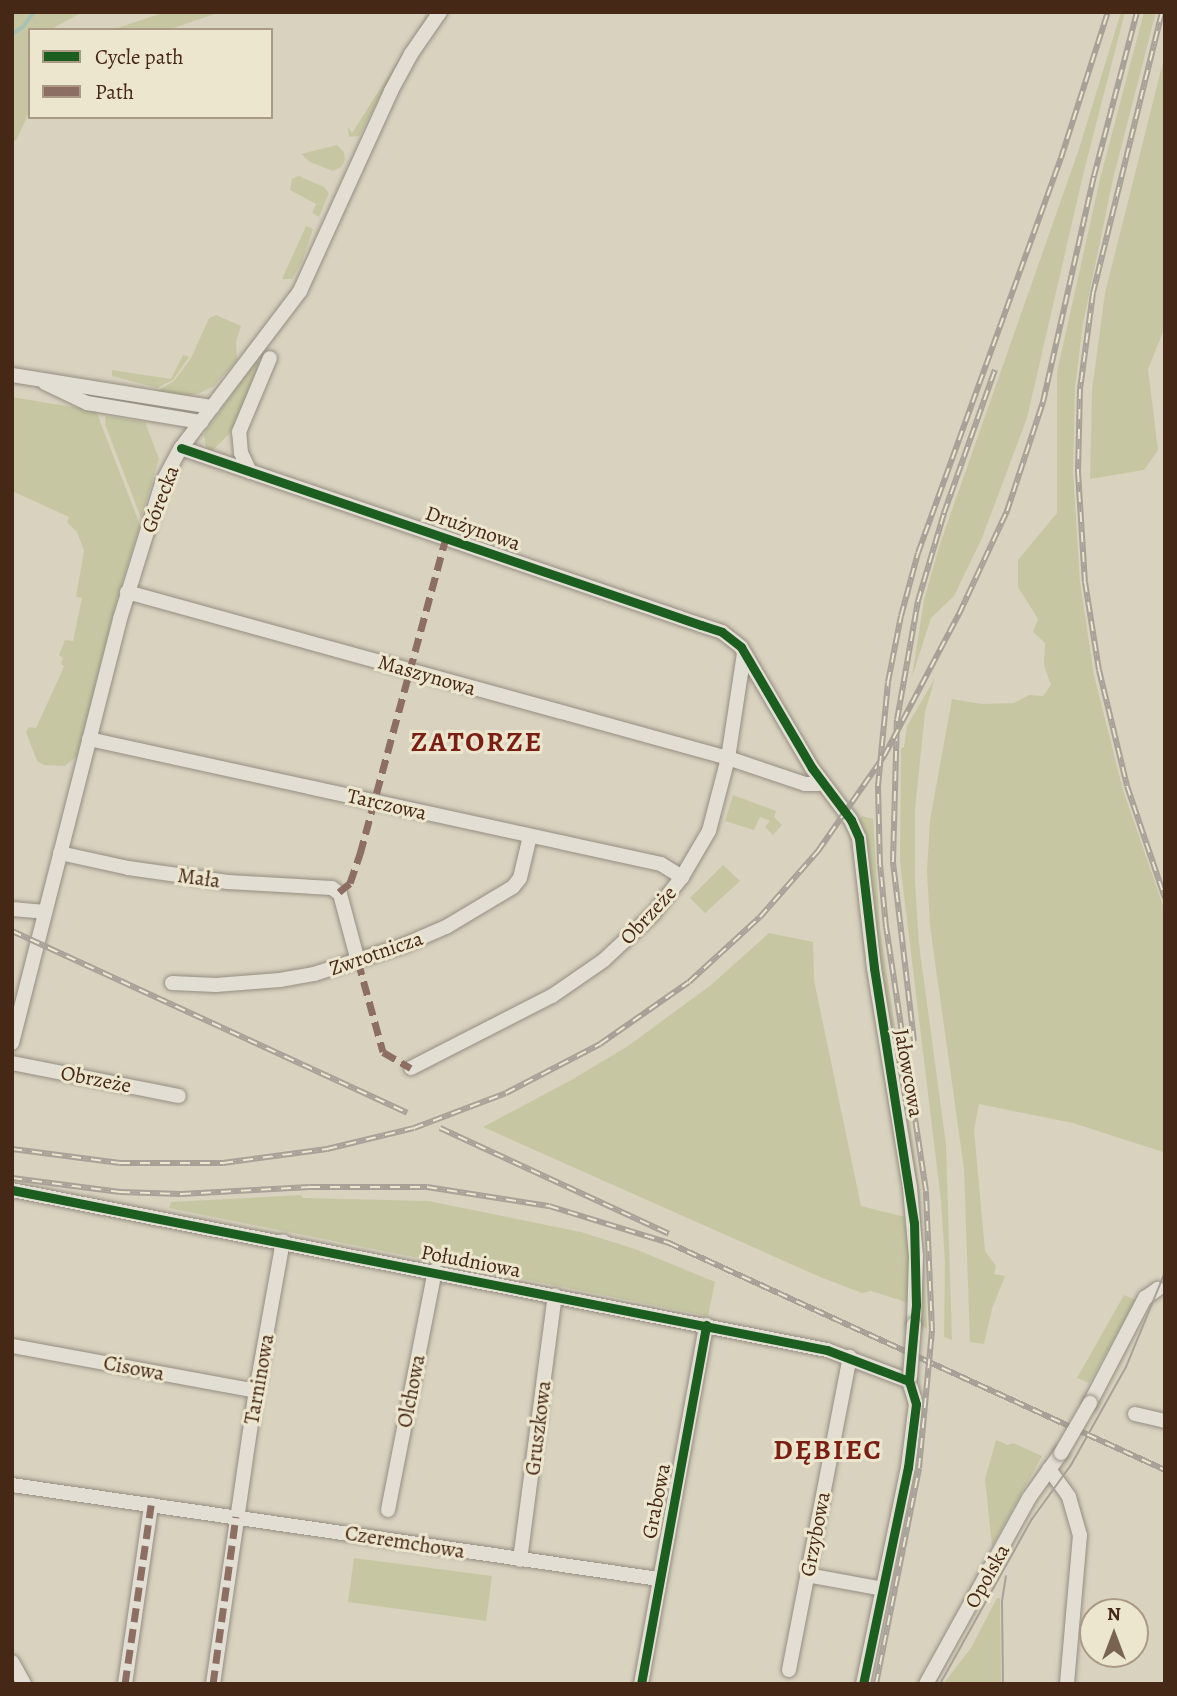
<!DOCTYPE html>
<html>
<head>
<meta charset="utf-8">
<style>
  body { margin:0 }
  #map { position:relative; width:1177px; height:1696px; overflow:hidden; background:#d9d2bf; font-family:Alegreya,serif }
  div>[style] { position:absolute }
  [style*='--x'] { left:calc(var(--x)*1px); top:calc(var(--y)*1px); width:calc(var(--w)*1px); rotate:calc(var(--a)*1deg) }
  .green>* { inset:0; background:#c6c7a2 }
  .stream>* { height:3.5px; margin:-1.75px; padding:0 1.75px; transform-origin:1.75px; border-radius:1.75px; background:#a9c0b5 }
  .roads { filter:drop-shadow(0 0 2px #958d81) drop-shadow(0 0 2px #958d81) }
  .minor>* { height:14px; margin:-7px; padding:0 7px; transform-origin:7px; border-radius:7px; background:#e2ded4 }
  .tram>* { height:2px; margin:-1px; padding:0 1px; transform-origin:1px; border-radius:1px; background:#a7a198 }
  .rail>* { height:6px; margin-top:-3px; transform-origin:0; background:repeating-linear-gradient(90deg,#ede6ce 0 10px,#a7a198 0 20px); box-sizing:border-box; border-block:2px solid #a7a198 }
  .bridges { filter:drop-shadow(0 0 2px #958d81) drop-shadow(0 0 2px #958d81) }
  .minor-bridge>* { height:14px; margin:-7px; padding:0 7px; transform-origin:7px; border-radius:7px; background:#e2ded4 }
  .quiet>* { height:7px; margin-top:-3.5px; transform-origin:0; background:repeating-linear-gradient(90deg,#8d6e63 0 14px,transparent 0 21px) }
  .cycleway>* { height:9px; margin:-4.5px; padding:0 4.5px; transform-origin:4.5px; border-radius:4.5px; background:#1b5e20 }
  span { translate:-50% -50%; white-space:nowrap; text-align:center; line-height:1.15; -webkit-text-stroke:6px #ede6ce; paint-order:stroke }
  .street-label { font-size:21px; color:#462817 }
  .district-label { font-size:28px; color:#7a1f14; font-weight:700; letter-spacing:2px }
  .frame { position:absolute; inset:0; border:14px solid #462817; pointer-events:none }
  .legend { position:absolute; left:28px; top:28px; width:245px; height:91px; box-sizing:border-box; background:#ede6ce; border:2px solid #aa9a85; margin:0; padding:9px 12px; list-style:none; font-size:21px; color:#462817 }
  .legend li { display:flex; align-items:center; gap:14px; height:35px }
  .legend b { width:35px; border:2px solid #aa9a85 }
  .north { position:absolute; left:1079px; top:1598px; width:70px; height:70px; box-sizing:border-box; background:#ede6ce; border:2px solid #aa9a85; border-radius:50%; rotate:0deg; font-size:19px; font-weight:700; line-height:28px; text-align:center; color:#462817 }
  .north::after { content:''; display:block; margin:auto; width:24px; height:32px; background:#796452; clip-path:polygon(50% 0,100% 100%,50% 72%,0 100%) }
</style>
</head>
<body>
<div id="map">
  <div class="green">
    <i style="clip-path:polygon(12px 12px,82px 12px,50px 30px,30px 30px,30px 110px,16px 141px,12px 139px)"></i>
    <i style="clip-path:polygon(165px 12px,220px 12px,168px 30px,112px 30px)"></i>
    <i style="clip-path:polygon(1121px 12px,1125px 12px,1083px 175px,1027px 418px,982px 538px,954px 596px,931px 618px,912px 677px,924px 600px,939px 547px,1079px 149px)"></i>
    <i style="clip-path:polygon(1144px 12px,1156px 12px,1113px 179px,1083px 324px,1075px 387px,1073px 472px,1080px 582px,1094px 675px,1123px 790px,1165px 911px,1165px 1148px,1163px 1152px,1073px 1123px,979px 1104px,974px 1130px,985px 1251px,996px 1266px,994px 1274px,1005px 1276px,992px 1309px,984px 1344px,970px 1342px,964px 1169px,930px 926px,927px 871px,930px 820px,952px 699px,982px 704px,1014px 703px,1029px 695px,1043px 696px,1051px 685px,1044px 666px,1045px 643px,1033px 632px,1038px 619px,1018px 587px,1018px 560px,1057px 513px,1057px 372px,1100px 179px)"></i>
    <i style="clip-path:polygon(425px 13px,427px 19px,399px 62px,359px 136px,349px 137px,348px 127px,352px 133px,424px 20px)"></i>
    <i style="clip-path:polygon(1165px 54px,1165px 327px,1148px 369px,1158px 450px,1144px 470px,1090px 479px,1092px 390px,1105px 293px)"></i>
    <i style="clip-path:polygon(337px 145px,344px 152px,345px 160px,341px 167px,333px 171px,310px 162px,301px 154px)"></i>
    <i style="clip-path:polygon(299px 176px,324px 187px,329px 193px,319px 217px,312px 213px,316px 204px,290px 190px,292px 179px)"></i>
    <i style="clip-path:polygon(306px 226px,313px 229px,302px 262px,292px 279px,282px 279px)"></i>
    <i style="clip-path:polygon(216px 315px,241px 326px,236px 342px,237px 360px,214px 386px,200px 393px,186px 396px,156px 392px,174px 381px,191px 358px,209px 318px)"></i>
    <i style="clip-path:polygon(183px 355px,189px 357px,173px 380px,157px 388px,112px 376px,112px 370px,171px 379px)"></i>
    <i style="clip-path:polygon(256px 361px,262px 364px,233px 430px,211px 452px,206px 447px,204px 434px)"></i>
    <i style="clip-path:polygon(12px 397px,96px 411px,140px 525px,118px 596px,77px 756px,65px 766px,44px 765px,37px 761px,26px 732px,29px 727px,36px 728px,59px 678px,64px 666px,61px 664px,63px 658px,59px 655px,65px 640px,73px 641px,82px 598px,76px 597px,84px 551px,77px 532px,67px 522px,69px 517px,12px 491px)"></i>
    <i style="clip-path:polygon(106px 416px,145px 422px,159px 459px,141px 518px,105px 424px)"></i>
    <i style="clip-path:polygon(935px 678px,925px 712px,915px 810px,915px 882px,919px 944px,946px 1145px,952px 1340px,944px 1337px,945px 1261px,941px 1201px,900px 862px,901px 748px,904px 747px,907px 726px)"></i>
    <i style="clip-path:polygon(733px 795px,776px 811px,774px 817px,782px 825px,773px 835px,765px 827px,770px 821px,760px 817px,754px 830px,725px 821px)"></i>
    <i style="clip-path:polygon(862px 816px,873px 819px,880px 929px,920px 1194px,927px 1329px,920px 1324px,922px 1314px,896px 1083px,864px 840px,859px 820px)"></i>
    <i style="clip-path:polygon(723px 865px,740px 881px,705px 913px,690px 898px)"></i>
    <i style="clip-path:polygon(769px 933px,813px 942px,814px 980px,861px 1206px,905px 1217px,904px 1225px,910px 1228px,909px 1303px,871px 1291px,862px 1293px,820px 1277px,483px 1127px,573px 1079px,628px 1046px,711px 985px)"></i>
    <i style="clip-path:polygon(301px 1195px,303px 1198px,428px 1201px,581px 1232px,635px 1249px,715px 1282px,708px 1316px,169px 1208px,171px 1202px)"></i>
    <i style="clip-path:polygon(1124px 1295px,1136px 1300px,1089px 1383px,1077px 1378px)"></i>
    <i style="clip-path:polygon(996px 1440px,1008px 1445px,1013px 1443px,1042px 1456px,992px 1546px,985px 1479px)"></i>
    <i style="clip-path:polygon(354px 1558px,492px 1576px,486px 1621px,348px 1602px)"></i>
    <i style="clip-path:polygon(997px 1598px,1000px 1598px,1001px 1684px,943px 1684px,971px 1648px)"></i>
  </div>
  <div class="stream">
    <i style="--x:12;--y:34;--w:13;--a:-32"></i>
    <i style="--x:23;--y:27;--w:19;--a:-54"></i>
  </div>
  <div class="roads">
    <div class="minor">
      <i style="--x:12;--y:375;--w:203;--a:9.1"></i>
      <i style="--x:45;--y:383;--w:47;--a:25.5"></i>
      <i style="--x:87;--y:403;--w:116;--a:9.5"></i>
      <i style="--x:181;--y:448;--w:549;--a:18.8"></i>
      <i style="--x:701;--y:625;--w:22;--a:18"></i>
      <i style="--x:722;--y:632;--w:24;--a:38"></i>
      <i style="--x:741;--y:647;--w:140;--a:59.6"></i>
      <i style="--x:812;--y:768;--w:65;--a:53.1"></i>
      <i style="--x:851;--y:820;--w:20;--a:66"></i>
      <i style="--x:859;--y:838;--w:131;--a:83.4"></i>
      <i style="--x:874;--y:968;--w:223;--a:80.7"></i>
      <i style="--x:910;--y:1188;--w:68;--a:85"></i>
      <i style="--x:916;--y:1256;--w:68;--a:91.7"></i>
      <i style="--x:250;--y:472;--w:21;--a:-115"></i>
      <i style="--x:241;--y:453;--w:21;--a:-95"></i>
      <i style="--x:239;--y:432;--w:80;--a:-67.3"></i>
      <i style="--x:127;--y:592;--w:624;--a:15.44"></i>
      <i style="--x:728;--y:758;--w:81;--a:18.7"></i>
      <i style="--x:805;--y:784;--w:17;--a:0"></i>
      <i style="--x:89;--y:739;--w:585;--a:12.33"></i>
      <i style="--x:661;--y:864;--w:25;--a:32"></i>
      <i style="--x:60;--y:853;--w:70;--a:12.4"></i>
      <i style="--x:128;--y:868;--w:101;--a:8"></i>
      <i style="--x:228;--y:882;--w:104;--a:3.3"></i>
      <i style="--x:332;--y:888;--w:10;--a:37"></i>
      <i style="--x:340;--y:894;--w:69;--a:75"></i>
      <i style="--x:12;--y:909;--w:33;--a:5"></i>
      <i style="--x:172;--y:983;--w:44;--a:2.6"></i>
      <i style="--x:216;--y:985;--w:64;--a:-4.5"></i>
      <i style="--x:280;--y:980;--w:35;--a:-10"></i>
      <i style="--x:314;--y:974;--w:92;--a:-17.7"></i>
      <i style="--x:402;--y:946;--w:48;--a:-23.4"></i>
      <i style="--x:446;--y:927;--w:78;--a:-30.8"></i>
      <i style="--x:513;--y:887;--w:11;--a:-52"></i>
      <i style="--x:520;--y:878;--w:43;--a:-76.6"></i>
      <i style="--x:12;--y:1043;--w:438;--a:-75.7"></i>
      <i style="--x:120;--y:619;--w:142;--a:-72.8"></i>
      <i style="--x:162;--y:483;--w:40;--a:-62"></i>
      <i style="--x:181;--y:448;--w:197;--a:-52.8"></i>
      <i style="--x:300;--y:291;--w:220;--a:-65.5"></i>
      <i style="--x:391;--y:91;--w:42;--a:-61.6"></i>
      <i style="--x:411;--y:54;--w:51;--a:-55.4"></i>
      <i style="--x:12;--y:1063;--w:170;--a:11.2"></i>
      <i style="--x:411;--y:1068;--w:158;--a:-27.1"></i>
      <i style="--x:552;--y:996;--w:63;--a:-34.7"></i>
      <i style="--x:604;--y:960;--w:67;--a:-43.2"></i>
      <i style="--x:653;--y:914;--w:47;--a:-51.9"></i>
      <i style="--x:682;--y:877;--w:53;--a:-59.6"></i>
      <i style="--x:709;--y:831;--w:75;--a:-75.4"></i>
      <i style="--x:728;--y:758;--w:105;--a:-81.3"></i>
      <i style="--x:12;--y:1190;--w:831;--a:11.11"></i>
      <i style="--x:827;--y:1350;--w:88;--a:20.7"></i>
      <i style="--x:909;--y:1381;--w:24;--a:73"></i>
      <i style="--x:916;--y:1404;--w:64;--a:97.2"></i>
      <i style="--x:908;--y:1467;--w:222;--a:101.7"></i>
      <i style="--x:12;--y:1346;--w:248;--a:10.4"></i>
      <i style="--x:1090;--y:1403;--w:119;--a:-62.4"></i>
      <i style="--x:1145;--y:1298;--w:16;--a:-35"></i>
      <i style="--x:1135;--y:1414;--w:31;--a:13"></i>
      <i style="--x:1049;--y:1469;--w:34;--a:54"></i>
      <i style="--x:1069;--y:1497;--w:40;--a:74"></i>
      <i style="--x:1080;--y:1535;--w:150;--a:95"></i>
      <i style="--x:12;--y:1485;--w:654;--a:8.27"></i>
      <i style="--x:388;--y:1510;--w:244;--a:-78.9"></i>
      <i style="--x:520;--y:1560;--w:267;--a:-82.5"></i>
      <i style="--x:807;--y:1575;--w:77;--a:10.4"></i>
      <i style="--x:12;--y:1662;--w:25;--a:61"></i>
      <i style="--x:789;--y:1670;--w:319;--a:-79"></i>
      <i style="--x:125;--y:1684;--w:181;--a:-81.7"></i>
      <i style="--x:213;--y:1684;--w:296;--a:-81.7"></i>
      <i style="--x:256;--y:1391;--w:152;--a:-79.8"></i>
      <i style="--x:641;--y:1684;--w:365;--a:-79.7"></i>
      <i style="--x:926;--y:1684;--w:213;--a:-61"></i>
      <i style="--x:1029;--y:1498;--w:55;--a:-54.6"></i>
    </div>
  </div>
  <div class="tram">
    <i style="--x:940;--y:1684;--w:189;--a:-60.9"></i>
    <i style="--x:1032;--y:1519;--w:67;--a:-54.2"></i>
    <i style="--x:1071;--y:1465;--w:112;--a:-60.7"></i>
    <i style="--x:1126;--y:1367;--w:103;--a:-67.7"></i>
    <i style="--x:1003;--y:1684;--w:83;--a:-90.7"></i>
    <i style="--x:1002;--y:1601;--w:25;--a:-81"></i>
  </div>
  <div class="rail">
    <i style="--x:1162;--y:12;--w:289;--a:103.8"></i>
    <i style="--x:1093;--y:293;--w:97;--a:97.7"></i>
    <i style="--x:1080;--y:389;--w:83;--a:91.4"></i>
    <i style="--x:1078;--y:472;--w:110;--a:86.4"></i>
    <i style="--x:1085;--y:582;--w:89;--a:81"></i>
    <i style="--x:1099;--y:670;--w:119;--a:76.4"></i>
    <i style="--x:1127;--y:786;--w:118;--a:71.3"></i>
    <i style="--x:12;--y:931;--w:435;--a:24.7"></i>
    <i style="--x:914;--y:1041;--w:181;--a:-96.7"></i>
    <i style="--x:893;--y:861;--w:141;--a:-88.4"></i>
    <i style="--x:897;--y:720;--w:121;--a:-80"></i>
    <i style="--x:918;--y:601;--w:92;--a:-73.5"></i>
    <i style="--x:944;--y:513;--w:152;--a:-70.4"></i>
    <i style="--x:440;--y:1128;--w:252;--a:24.8"></i>
    <i style="--x:12;--y:1149;--w:109;--a:7.4"></i>
    <i style="--x:120;--y:1163;--w:103;--a:0"></i>
    <i style="--x:223;--y:1163;--w:105;--a:-7.7"></i>
    <i style="--x:327;--y:1149;--w:89;--a:-13.6"></i>
    <i style="--x:414;--y:1128;--w:98;--a:-20.8"></i>
    <i style="--x:506;--y:1093;--w:106;--a:-27.5"></i>
    <i style="--x:600;--y:1044;--w:108;--a:-34.9"></i>
    <i style="--x:689;--y:982;--w:96;--a:-42.5"></i>
    <i style="--x:760;--y:917;--w:88;--a:-48.7"></i>
    <i style="--x:818;--y:851;--w:116;--a:-55.2"></i>
    <i style="--x:884;--y:756;--w:161;--a:-62.2"></i>
    <i style="--x:959;--y:614;--w:114;--a:-65"></i>
    <i style="--x:1007;--y:511;--w:115;--a:-71.7"></i>
    <i style="--x:1043;--y:402;--w:232;--a:-77.3"></i>
    <i style="--x:1094;--y:176;--w:170;--a:-75.3"></i>
    <i style="--x:12;--y:1178;--w:109;--a:7.4"></i>
    <i style="--x:120;--y:1192;--w:61;--a:1.9"></i>
    <i style="--x:181;--y:1194;--w:129;--a:-3.1"></i>
    <i style="--x:310;--y:1187;--w:117;--a:0"></i>
    <i style="--x:427;--y:1187;--w:123;--a:8.9"></i>
    <i style="--x:549;--y:1206;--w:126;--a:17.1"></i>
    <i style="--x:669;--y:1243;--w:545;--a:24.59"></i>
    <i style="--x:876;--y:1684;--w:220;--a:-78.7"></i>
    <i style="--x:919;--y:1468;--w:138;--a:-84.6"></i>
    <i style="--x:932;--y:1331;--w:140;--a:-92.5"></i>
    <i style="--x:926;--y:1191;--w:267;--a:-98.6"></i>
    <i style="--x:886;--y:927;--w:63;--a:-95.4"></i>
    <i style="--x:880;--y:864;--w:78;--a:-91.5"></i>
    <i style="--x:878;--y:786;--w:104;--a:-84.5"></i>
    <i style="--x:888;--y:682;--w:67;--a:-78.9"></i>
    <i style="--x:901;--y:616;--w:65;--a:-74.9"></i>
    <i style="--x:918;--y:553;--w:420;--a:-70.1"></i>
    <i style="--x:1061;--y:158;--w:153;--a:-72.2"></i>
  </div>
  <div class="bridges">
    <div class="minor-bridge">
      <i style="--x:910;--y:1377;--w:53;--a:-85.7"></i>
      <i style="--x:1061;--y:1453;--w:58;--a:-59.9"></i>
    </div>
  </div>
  <div class="quiet">
    <i style="--x:339;--y:892;--w:14;--a:-39"></i>
    <i style="--x:350;--y:883;--w:31;--a:-71"></i>
    <i style="--x:360;--y:854;--w:328;--a:-74.8"></i>
    <i style="--x:358;--y:961;--w:94;--a:74.6"></i>
    <i style="--x:383;--y:1052;--w:32;--a:30"></i>
    <i style="--x:125;--y:1684;--w:181;--a:-81.7"></i>
    <i style="--x:213;--y:1684;--w:169;--a:-82.2"></i>
  </div>
  <div class="cycleway">
    <i style="--x:181;--y:448;--w:549;--a:18.8"></i>
    <i style="--x:701;--y:625;--w:22;--a:18"></i>
    <i style="--x:722;--y:632;--w:24;--a:38"></i>
    <i style="--x:741;--y:647;--w:140;--a:59.6"></i>
    <i style="--x:812;--y:768;--w:65;--a:53.1"></i>
    <i style="--x:851;--y:820;--w:20;--a:66"></i>
    <i style="--x:859;--y:838;--w:131;--a:83.4"></i>
    <i style="--x:874;--y:968;--w:258;--a:81.1"></i>
    <i style="--x:914;--y:1223;--w:82;--a:88.6"></i>
    <i style="--x:916;--y:1305;--w:76;--a:95.3"></i>
    <i style="--x:12;--y:1190;--w:831;--a:11.11"></i>
    <i style="--x:827;--y:1350;--w:88;--a:20.7"></i>
    <i style="--x:909;--y:1381;--w:24;--a:73"></i>
    <i style="--x:916;--y:1404;--w:64;--a:97.2"></i>
    <i style="--x:908;--y:1467;--w:222;--a:101.7"></i>
    <i style="--x:641;--y:1684;--w:365;--a:-79.7"></i>
  </div>
  <div class="street-label">
    <span style="left:160px;top:499px;rotate:-69deg">Górecka</span>
    <span style="left:473px;top:528px;rotate:19deg">Drużynowa</span>
    <span style="left:427px;top:675px;rotate:16deg">Maszynowa</span>
    <span style="left:387px;top:804px;rotate:13deg">Tarczowa</span>
    <span style="left:199px;top:878px;rotate:8deg">Mała</span>
    <span style="left:648px;top:915px;rotate:-47deg">Obrzeże</span>
    <span style="left:376px;top:953px;rotate:-19deg">Zwrotnicza</span>
    <span style="left:909px;top:1073px;rotate:80deg">Jałowcowa</span>
    <span style="left:96px;top:1079px;rotate:11deg">Obrzeże</span>
    <span style="left:471px;top:1261px;rotate:11deg">Południowa</span>
    <span style="left:134px;top:1368px;rotate:11deg">Cisowa</span>
    <span style="left:259px;top:1379px;rotate:-80deg">Tarninowa</span>
    <span style="left:411px;top:1391px;rotate:-79deg">Olchowa</span>
    <span style="left:538px;top:1428px;rotate:-83deg">Gruszkowa</span>
    <span style="left:656px;top:1501px;rotate:-79deg">Grabowa</span>
    <span style="left:815px;top:1534px;rotate:-79deg">Grzybowa</span>
    <span style="left:405px;top:1542px;rotate:9deg">Czeremchowa</span>
    <span style="left:987px;top:1576px;rotate:-61deg">Opolska</span>
  </div>
  <div class="district-label">
    <span style="left:477px;top:742px">ZATORZE</span>
    <span style="left:828px;top:1450px">DĘBIEC</span>
  </div>
  <div class="frame"></div>
  <ul class="legend">
  <li><b style="height:9px;background:#1b5e20"></b>Cycle path</li>
  <li><b style="height:9px;background:#8d6e63"></b>Path</li>
  </ul>
  <div class="north">N</div>
</div>
</body>
</html>
